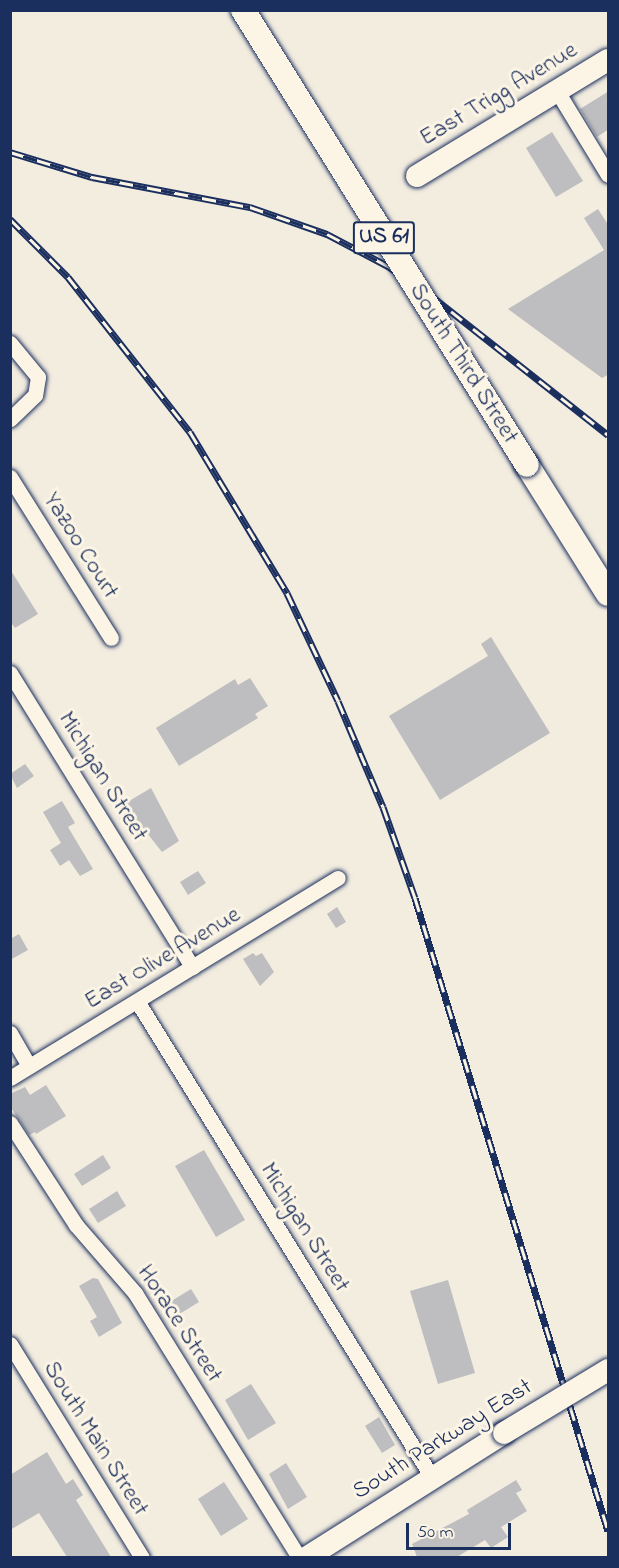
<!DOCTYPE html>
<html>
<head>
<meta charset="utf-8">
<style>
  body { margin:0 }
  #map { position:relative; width:619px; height:1568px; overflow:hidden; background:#f3ede0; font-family:"Indie Flower",sans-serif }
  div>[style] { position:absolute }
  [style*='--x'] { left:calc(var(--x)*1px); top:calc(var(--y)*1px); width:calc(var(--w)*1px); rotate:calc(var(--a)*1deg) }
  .building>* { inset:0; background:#bebec0 }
  .roads { filter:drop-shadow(0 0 2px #1b2f5e) drop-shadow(0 0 2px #1b2f5e) }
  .street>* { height:15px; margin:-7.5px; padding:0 7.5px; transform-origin:7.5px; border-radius:7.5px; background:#fcf5e5 }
  .secondary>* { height:22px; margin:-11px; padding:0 11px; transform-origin:11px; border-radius:11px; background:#fcf5e5 }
  .primary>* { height:24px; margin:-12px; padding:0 12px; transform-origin:12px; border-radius:12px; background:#fcf5e5 }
  .rail>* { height:7px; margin-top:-3.5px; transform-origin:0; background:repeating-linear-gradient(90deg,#fcf5e5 0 14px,#1b2f5e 0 28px); box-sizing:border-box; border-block:2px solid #1b2f5e }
  .bridges { filter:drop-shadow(0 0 2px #1b2f5e) drop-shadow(0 0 2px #1b2f5e) }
  .secondary-bridge>* { height:22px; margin:-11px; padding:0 11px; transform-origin:11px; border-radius:11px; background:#fcf5e5 }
  .primary-bridge>* { height:24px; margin:-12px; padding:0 12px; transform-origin:12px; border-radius:12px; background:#fcf5e5 }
  span { translate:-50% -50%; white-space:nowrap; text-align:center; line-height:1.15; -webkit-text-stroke:6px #fcf5e5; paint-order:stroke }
  .shield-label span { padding:2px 4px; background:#fcf5e5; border:2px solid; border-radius:4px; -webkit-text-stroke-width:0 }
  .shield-label { font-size:22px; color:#1b2f5e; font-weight:700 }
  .street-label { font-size:24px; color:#1b2f5e }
  .frame { position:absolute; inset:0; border:12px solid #1b2f5e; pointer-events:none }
  .scale { position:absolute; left:406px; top:1523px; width:105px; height:27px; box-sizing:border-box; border:3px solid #1b2f5e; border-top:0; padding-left:8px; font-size:18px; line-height:21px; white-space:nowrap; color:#1b2f5e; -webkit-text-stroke:4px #fcf5e5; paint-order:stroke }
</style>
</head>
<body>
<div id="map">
  <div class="building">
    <i style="clip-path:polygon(609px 91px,609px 129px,597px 137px,580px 109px)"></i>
    <i style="clip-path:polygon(552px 132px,583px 181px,556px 197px,526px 148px)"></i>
    <i style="clip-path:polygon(598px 209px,609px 226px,609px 374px,602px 378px,508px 309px,604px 250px,584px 218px)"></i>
    <i style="clip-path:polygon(10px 569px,38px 614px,15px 628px,10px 621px)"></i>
    <i style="clip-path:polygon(491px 637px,550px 733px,440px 800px,389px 716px,488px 656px,481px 644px)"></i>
    <i style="clip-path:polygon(250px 678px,268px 706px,255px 714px,258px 718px,179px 766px,156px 728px,235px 679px,238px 685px)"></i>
    <i style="clip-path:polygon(25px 764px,34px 776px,17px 788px,10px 774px)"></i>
    <i style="clip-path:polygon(151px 788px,179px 841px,162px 852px,124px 804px)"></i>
    <i style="clip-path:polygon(62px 801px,75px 823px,68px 827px,93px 869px,80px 876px,69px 860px,60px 866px,50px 850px,61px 843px,43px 812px)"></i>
    <i style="clip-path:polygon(198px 871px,206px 883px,188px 895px,180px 882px)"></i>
    <i style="clip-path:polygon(337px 907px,346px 922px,336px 928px,327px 914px)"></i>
    <i style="clip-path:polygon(19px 934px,28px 950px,10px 960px,10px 939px)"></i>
    <i style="clip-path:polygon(253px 953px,256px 956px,262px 953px,274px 972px,260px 986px,243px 959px)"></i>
    <i style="clip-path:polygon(46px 1085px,66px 1116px,36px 1134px,35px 1132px,29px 1135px,10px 1106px,10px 1094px,25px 1087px,30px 1095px)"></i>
    <i style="clip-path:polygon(204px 1150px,245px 1220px,216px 1237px,175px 1166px)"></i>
    <i style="clip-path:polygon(103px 1155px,111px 1168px,82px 1186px,74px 1174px)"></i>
    <i style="clip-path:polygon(117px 1191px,126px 1206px,98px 1223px,89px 1209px)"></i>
    <i style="clip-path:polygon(93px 1278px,98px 1279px,122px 1323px,99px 1337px,90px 1321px,97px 1317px,79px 1286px)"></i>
    <i style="clip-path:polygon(448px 1280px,475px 1373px,438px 1384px,410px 1291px)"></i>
    <i style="clip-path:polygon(191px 1289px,199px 1302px,173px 1318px,165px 1305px)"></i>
    <i style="clip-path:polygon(251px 1384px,276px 1423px,248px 1440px,225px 1400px)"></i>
    <i style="clip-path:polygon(379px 1417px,395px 1445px,382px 1453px,365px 1426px)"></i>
    <i style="clip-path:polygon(47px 1452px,66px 1484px,73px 1479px,83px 1495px,76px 1500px,111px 1557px,67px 1557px,39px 1513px,10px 1530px,10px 1475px)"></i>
    <i style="clip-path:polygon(286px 1463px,307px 1497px,288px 1509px,269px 1474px)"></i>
    <i style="clip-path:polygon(516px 1480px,522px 1490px,516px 1493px,527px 1511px,501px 1527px,508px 1537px,491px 1548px,485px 1540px,457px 1557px,417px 1557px,412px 1544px,469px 1514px,467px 1510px)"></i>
    <i style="clip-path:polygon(224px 1482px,248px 1519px,221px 1536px,198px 1499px)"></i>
  </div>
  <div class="roads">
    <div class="street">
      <i style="--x:557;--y:91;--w:98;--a:58.7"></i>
      <i style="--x:10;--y:343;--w:44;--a:50.5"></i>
      <i style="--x:38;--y:377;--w:18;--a:99"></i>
      <i style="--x:35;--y:395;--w:35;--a:136"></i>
      <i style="--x:10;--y:477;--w:190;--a:57.9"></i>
      <i style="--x:10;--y:673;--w:346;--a:58.2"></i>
      <i style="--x:137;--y:1001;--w:562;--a:58.23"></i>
      <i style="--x:10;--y:1033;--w:38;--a:60"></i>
      <i style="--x:10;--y:1078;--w:384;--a:-31.4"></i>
      <i style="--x:10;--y:1123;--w:121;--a:57.1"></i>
      <i style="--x:76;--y:1225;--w:90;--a:49.1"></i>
      <i style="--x:135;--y:1293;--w:312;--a:58.2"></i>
      <i style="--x:10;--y:1344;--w:251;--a:58.3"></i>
    </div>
    <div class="secondary">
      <i style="--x:417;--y:176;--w:223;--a:-31.3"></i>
      <i style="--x:306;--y:1558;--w:234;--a:-32.3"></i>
    </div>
    <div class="primary">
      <i style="--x:527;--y:465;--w:152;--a:57.9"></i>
    </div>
  </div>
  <div class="rail">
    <i style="--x:10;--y:152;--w:86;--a:17"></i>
    <i style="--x:92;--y:177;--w:161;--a:10.8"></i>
    <i style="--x:250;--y:207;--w:82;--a:19.3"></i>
    <i style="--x:327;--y:234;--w:69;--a:27.7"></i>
    <i style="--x:388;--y:266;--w:50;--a:34.3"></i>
    <i style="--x:429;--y:294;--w:228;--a:38.2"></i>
    <i style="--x:10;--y:219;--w:82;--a:45"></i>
    <i style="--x:68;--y:277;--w:197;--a:51.8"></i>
    <i style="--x:190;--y:432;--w:188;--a:58.9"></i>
    <i style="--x:287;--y:593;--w:119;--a:64.7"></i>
    <i style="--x:338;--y:701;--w:115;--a:67"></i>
    <i style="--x:383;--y:807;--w:96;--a:70.6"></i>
    <i style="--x:415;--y:898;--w:662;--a:73.04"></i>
  </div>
  <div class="bridges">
    <div class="secondary-bridge">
      <i style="--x:504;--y:1433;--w:122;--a:-31.2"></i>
    </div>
    <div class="primary-bridge">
      <i style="--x:243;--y:10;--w:536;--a:58.03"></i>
    </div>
  </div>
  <div class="shield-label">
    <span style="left:384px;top:238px">US 61</span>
  </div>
  <div class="street-label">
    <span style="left:499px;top:95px;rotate:-31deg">East Trigg Avenue</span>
    <span style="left:463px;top:364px;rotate:58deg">South Third Street</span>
    <span style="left:80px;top:546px;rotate:58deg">Yazoo Court</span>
    <span style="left:102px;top:777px;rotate:58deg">Michigan Street</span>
    <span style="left:163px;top:959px;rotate:-31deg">East Olive Avenue</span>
    <span style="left:304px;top:1228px;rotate:58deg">Michigan Street</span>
    <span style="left:179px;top:1324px;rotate:57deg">Horace Street</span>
    <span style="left:95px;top:1439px;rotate:58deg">South Main Street</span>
    <span style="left:443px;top:1440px;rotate:-32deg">South Parkway East</span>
  </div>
  <div class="frame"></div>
  <div class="scale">50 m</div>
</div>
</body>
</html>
